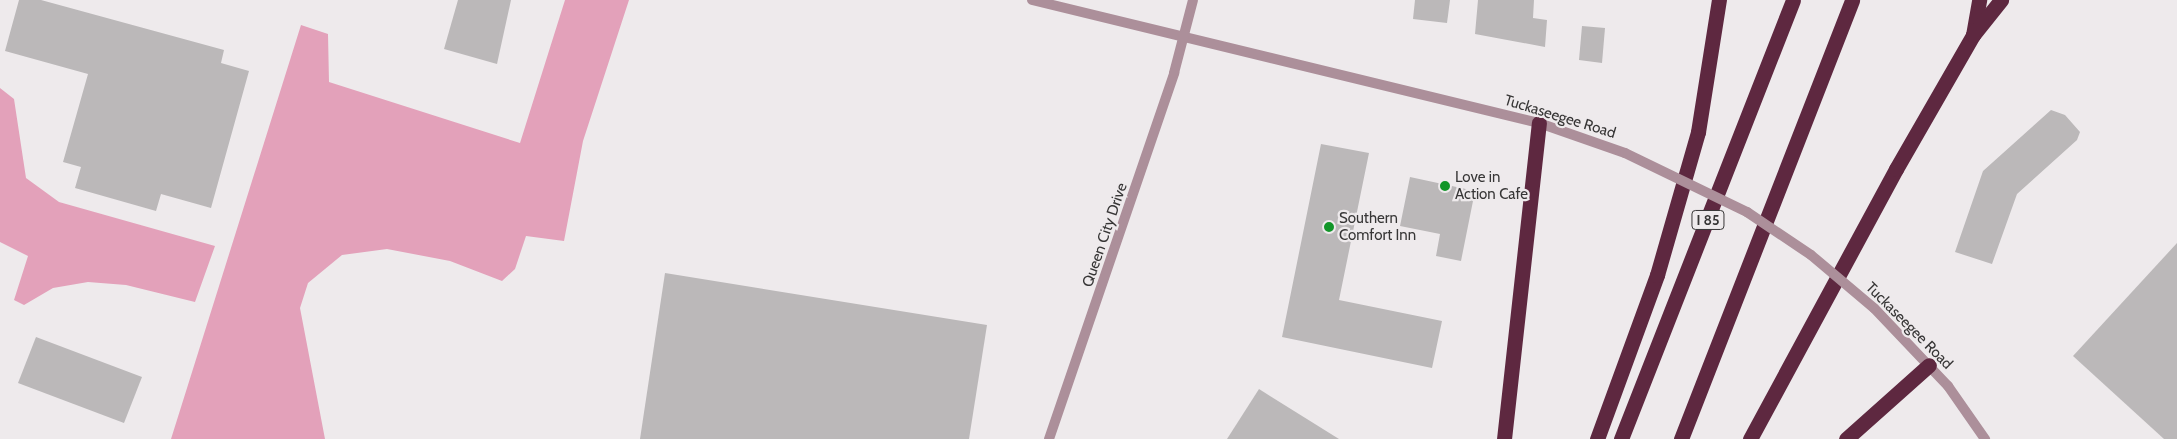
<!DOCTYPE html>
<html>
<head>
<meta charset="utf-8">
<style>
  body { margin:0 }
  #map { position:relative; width:2177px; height:439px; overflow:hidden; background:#eeeaec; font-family:Cabin,sans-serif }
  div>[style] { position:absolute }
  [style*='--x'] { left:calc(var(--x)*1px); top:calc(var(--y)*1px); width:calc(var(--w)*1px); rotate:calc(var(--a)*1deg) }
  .forest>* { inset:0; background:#e3a1ba }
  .building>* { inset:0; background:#bbb8b9 }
  .tertiary>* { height:10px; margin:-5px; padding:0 5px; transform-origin:5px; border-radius:5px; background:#ac8f9a }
  .motorway>* { height:15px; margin:-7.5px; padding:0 7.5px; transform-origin:7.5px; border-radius:7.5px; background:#5e2840 }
  .tertiary-bridge>* { height:10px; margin:-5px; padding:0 5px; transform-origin:5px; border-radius:5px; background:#ac8f9a }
  .dots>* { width:14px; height:14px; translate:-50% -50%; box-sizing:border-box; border:2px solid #eeeaec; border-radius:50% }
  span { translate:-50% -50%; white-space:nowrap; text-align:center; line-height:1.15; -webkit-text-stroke:4.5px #eeeaec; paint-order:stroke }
  .shield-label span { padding:1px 4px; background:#eeeaec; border:1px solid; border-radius:4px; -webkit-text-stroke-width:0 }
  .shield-label { font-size:14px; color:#373636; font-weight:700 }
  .street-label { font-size:15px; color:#373636 }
  .poi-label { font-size:15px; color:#373636 }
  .left { translate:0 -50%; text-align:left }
</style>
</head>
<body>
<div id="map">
  <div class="forest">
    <i style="clip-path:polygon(565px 0,629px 0,583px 141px,564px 241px,526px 236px,515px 269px,502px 281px,450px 261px,387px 249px,342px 255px,308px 283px,300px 308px,325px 439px,171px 439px,301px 25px,328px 34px,329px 82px,520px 143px)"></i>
    <i style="clip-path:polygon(0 88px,14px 99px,26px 178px,59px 202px,215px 246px,195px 302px,126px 285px,88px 282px,53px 288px,24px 305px,14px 300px,28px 256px,0 242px)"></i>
  </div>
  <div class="building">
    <i style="clip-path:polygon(19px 0,41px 0,224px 50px,221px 63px,249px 71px,211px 208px,161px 194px,156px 211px,75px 188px,81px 167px,63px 162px,88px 74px,5px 51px)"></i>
    <i style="clip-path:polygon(458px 0,511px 0,497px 64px,444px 49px)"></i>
    <i style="clip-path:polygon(1415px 0,1450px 0,1447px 23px,1413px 19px)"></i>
    <i style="clip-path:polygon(1478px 0,1534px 0,1533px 18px,1547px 20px,1545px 47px,1475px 34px)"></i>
    <i style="clip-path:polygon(1582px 26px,1605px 28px,1602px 63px,1579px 60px)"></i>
    <i style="clip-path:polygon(2051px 110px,2065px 115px,2080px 132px,2077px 140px,2017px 194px,1992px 264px,1955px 252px,1983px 171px)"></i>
    <i style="clip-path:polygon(1321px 144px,1369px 153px,1339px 300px,1442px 321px,1432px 368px,1282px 337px)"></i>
    <i style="clip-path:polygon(1410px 177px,1475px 191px,1461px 261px,1436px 256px,1440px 234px,1400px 226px)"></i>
    <i style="clip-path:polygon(2177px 243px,2177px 439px,2164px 439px,2073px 356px)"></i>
    <i style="clip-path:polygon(665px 273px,987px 325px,969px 439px,640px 439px)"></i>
    <i style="clip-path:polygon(36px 337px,142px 377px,124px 423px,18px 383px)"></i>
    <i style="clip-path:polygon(1259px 389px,1339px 439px,1227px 439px)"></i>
  </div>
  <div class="tertiary">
    <i style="--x:1032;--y:0;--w:522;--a:13.64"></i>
    <i style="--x:1539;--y:123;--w:91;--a:19.2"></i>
    <i style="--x:1874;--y:308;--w:108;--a:46.5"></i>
    <i style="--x:1948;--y:386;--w:65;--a:55.1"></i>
    <i style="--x:1049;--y:439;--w:387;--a:-71.1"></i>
    <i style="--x:1174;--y:73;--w:75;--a:-75.4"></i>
  </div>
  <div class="motorway">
    <i style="--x:1973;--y:35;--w:36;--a:-80"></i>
    <i style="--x:1504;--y:439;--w:318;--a:-83.7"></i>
    <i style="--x:1597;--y:439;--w:175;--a:-69.9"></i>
    <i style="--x:1657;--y:275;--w:149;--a:-74"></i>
    <i style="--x:1698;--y:132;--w:134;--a:-81"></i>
    <i style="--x:1621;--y:439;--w:471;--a:-68.6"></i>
    <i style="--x:1681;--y:439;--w:471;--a:-68.7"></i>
    <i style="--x:1750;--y:439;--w:307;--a:-61.6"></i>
    <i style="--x:1896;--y:169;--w:155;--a:-60.1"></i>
    <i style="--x:1973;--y:35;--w:45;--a:-51.3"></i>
    <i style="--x:1846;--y:439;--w:111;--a:-41.7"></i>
  </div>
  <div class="tertiary-bridge">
    <i style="--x:1625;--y:153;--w:136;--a:25.8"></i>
    <i style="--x:1747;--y:212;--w:77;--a:33.9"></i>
    <i style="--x:1811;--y:255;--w:82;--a:40.1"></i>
  </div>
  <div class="dots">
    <i style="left:1445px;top:186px;background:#119528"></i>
    <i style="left:1329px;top:227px;background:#119528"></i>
  </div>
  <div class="shield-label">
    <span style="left:1708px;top:220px">I 85</span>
  </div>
  <div class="street-label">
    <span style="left:1560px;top:117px;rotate:17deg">Tuckaseegee Road</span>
    <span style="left:1105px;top:235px;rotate:-71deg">Queen City Drive</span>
    <span style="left:1909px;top:326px;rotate:45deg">Tuckaseegee Road</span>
  </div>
  <div class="poi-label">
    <span class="left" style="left:1455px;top:186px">Love in<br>Action Cafe</span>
    <span class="left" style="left:1339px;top:227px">Southern<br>Comfort Inn</span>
  </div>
</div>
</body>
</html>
